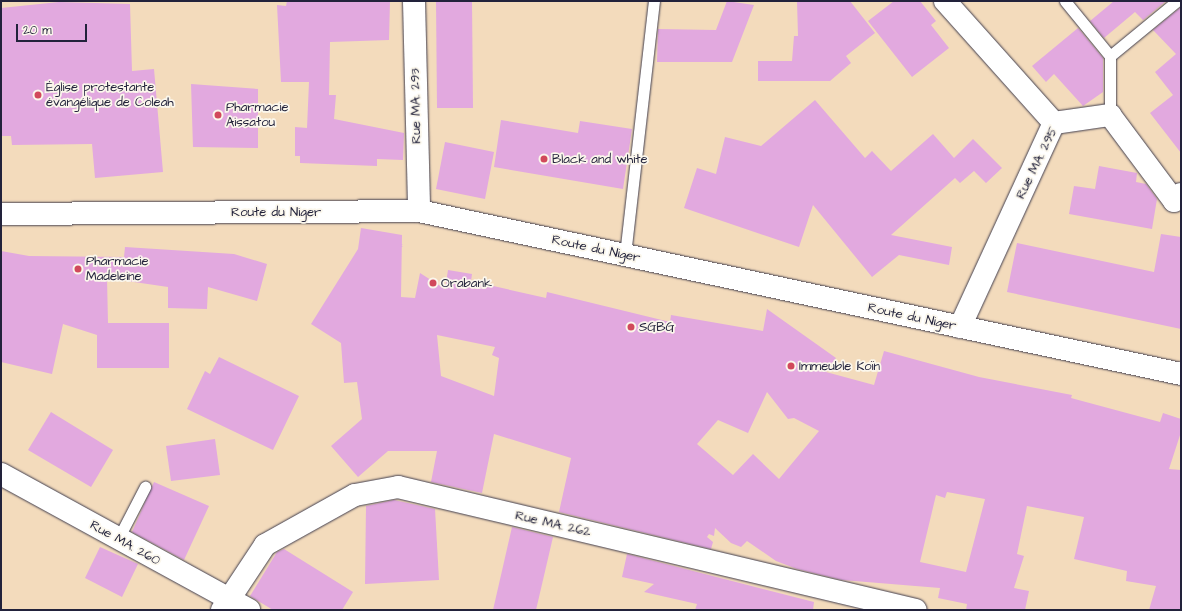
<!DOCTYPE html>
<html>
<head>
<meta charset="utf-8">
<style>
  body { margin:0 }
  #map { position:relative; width:1182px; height:611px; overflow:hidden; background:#f3dbbc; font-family:"Architects Daughter",sans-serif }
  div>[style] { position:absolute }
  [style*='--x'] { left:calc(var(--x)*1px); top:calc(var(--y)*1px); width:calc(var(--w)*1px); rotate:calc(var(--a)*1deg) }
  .building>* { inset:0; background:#e2a9df }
  .roads { filter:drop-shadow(0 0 1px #413e4e) drop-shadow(0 0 1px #413e4e) }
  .service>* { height:11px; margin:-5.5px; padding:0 5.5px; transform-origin:5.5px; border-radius:5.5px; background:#fff }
  .minor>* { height:22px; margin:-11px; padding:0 11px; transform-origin:11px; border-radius:11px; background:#fff }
  .primary>* { height:22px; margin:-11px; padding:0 11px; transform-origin:11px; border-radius:11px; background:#fff }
  .dots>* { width:11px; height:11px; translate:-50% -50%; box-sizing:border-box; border:2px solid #fbf7ec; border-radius:50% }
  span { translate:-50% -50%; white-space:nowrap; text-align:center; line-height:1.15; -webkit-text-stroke:3.5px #fbf7ec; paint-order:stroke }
  .poi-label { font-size:13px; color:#22223b }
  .left { translate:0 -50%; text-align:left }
  .street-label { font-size:13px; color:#22223b }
  .frame { position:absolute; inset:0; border:2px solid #22223b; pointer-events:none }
  .scale { position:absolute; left:16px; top:24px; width:71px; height:18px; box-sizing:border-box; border:2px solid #22223b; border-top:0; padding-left:5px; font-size:12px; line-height:14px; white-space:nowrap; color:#22223b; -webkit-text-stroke:3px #fbf7ec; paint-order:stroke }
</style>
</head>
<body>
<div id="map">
  <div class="building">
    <i style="clip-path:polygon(287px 1px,390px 1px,389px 40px,330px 42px,329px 95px,336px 95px,334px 119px,404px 133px,403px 160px,377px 159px,377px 166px,300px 163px,300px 156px,295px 156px,295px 127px,307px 128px,309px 82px,281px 82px,277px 5px,286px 6px)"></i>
    <i style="clip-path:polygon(436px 1px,472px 1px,473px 108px,437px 108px)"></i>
    <i style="clip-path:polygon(727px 1px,754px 5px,732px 62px,657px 62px,658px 29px,716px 30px)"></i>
    <i style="clip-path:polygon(797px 1px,850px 1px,875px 33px,846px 56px,851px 63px,830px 81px,758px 81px,758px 61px,792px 61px,794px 36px,798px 36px)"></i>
    <i style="clip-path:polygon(894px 1px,920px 1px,936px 21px,931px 25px,949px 48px,912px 77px,868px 21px)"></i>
    <i style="clip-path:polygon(1114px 1px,1166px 1px,1143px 20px,1135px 12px,1104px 38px,1090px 21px)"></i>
    <i style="clip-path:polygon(59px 2px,130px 4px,132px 71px,154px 69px,163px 172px,95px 178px,92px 144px,12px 145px,11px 136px,1px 136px,1px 8px)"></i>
    <i style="clip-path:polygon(1181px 7px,1181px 153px,1150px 113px,1173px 95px,1155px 72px,1176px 54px,1153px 30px)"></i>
    <i style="clip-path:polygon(1078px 28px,1103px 58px,1103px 92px,1083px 106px,1054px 74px,1046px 82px,1032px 66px)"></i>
    <i style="clip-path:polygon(191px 84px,258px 89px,258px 148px,193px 147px)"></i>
    <i style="clip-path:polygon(815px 100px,865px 158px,872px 151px,891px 171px,933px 134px,954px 158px,973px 139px,1002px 168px,986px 183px,974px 171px,960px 183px,955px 178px,891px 235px,952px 247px,949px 265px,899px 255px,872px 277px,813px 205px,799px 247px,684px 208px,697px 168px,716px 174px,725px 137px,761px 146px)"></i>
    <i style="clip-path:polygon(501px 120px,578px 133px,580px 121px,632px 129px,623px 189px,494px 167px)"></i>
    <i style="clip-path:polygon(445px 142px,494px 152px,485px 199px,436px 189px)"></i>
    <i style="clip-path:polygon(1099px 166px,1137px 173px,1136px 182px,1146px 184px,1157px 199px,1152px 229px,1069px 214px,1074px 186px,1095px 189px)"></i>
    <i style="clip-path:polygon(evenodd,361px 228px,402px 235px,401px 297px,415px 298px,420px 273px,445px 289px,448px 270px,472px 274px,471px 281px,546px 298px,547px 292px,670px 322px,671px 315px,763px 331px,767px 309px,836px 358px,826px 372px,874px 385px,884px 351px,979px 377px,1072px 395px,1071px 398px,1160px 422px,1163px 413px,1181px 419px,1181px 432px,1169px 469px,1181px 470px,1181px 610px,1149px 610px,1156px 586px,1126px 581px,1127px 571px,1074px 559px,1084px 517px,1027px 506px,1017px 554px,1024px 556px,1014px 588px,1029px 591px,1025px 610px,966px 610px,967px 604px,938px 598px,940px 588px,842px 580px,797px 569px,776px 561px,747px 541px,741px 547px,731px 543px,715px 528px,714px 536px,709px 534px,707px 537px,713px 542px,711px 549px,559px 512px,571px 458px,494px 434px,482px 493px,431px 482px,437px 451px,388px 451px,358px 477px,331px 446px,362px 419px,357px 382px,344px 383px,341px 343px,311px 324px,358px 249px,361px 228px,437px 335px,495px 347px,492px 355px,499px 358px,494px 396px,441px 376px,437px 335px,361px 228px,767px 392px,788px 419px,794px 418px,819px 431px,779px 479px,753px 454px,733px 475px,697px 444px,718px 420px,748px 433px,767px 392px,361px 228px,947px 492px,985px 499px,966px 572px,920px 562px,936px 495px,945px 498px,947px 492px)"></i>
    <i style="clip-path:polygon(1161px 234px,1181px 237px,1181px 329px,1007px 292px,1017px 243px,1154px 272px)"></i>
    <i style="clip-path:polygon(125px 247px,234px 254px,267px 264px,257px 301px,208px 287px,207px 309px,168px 308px,168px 287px,107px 278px,108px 323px,169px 323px,169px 368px,97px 368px,97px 335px,63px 324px,52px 374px,1px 362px,1px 251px,29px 256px,124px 257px)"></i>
    <i style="clip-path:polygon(219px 357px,299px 396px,273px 450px,187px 409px,205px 371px,210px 374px)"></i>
    <i style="clip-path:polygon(51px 412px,113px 450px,91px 487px,28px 450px)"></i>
    <i style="clip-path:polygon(215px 439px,220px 475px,171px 481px,166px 446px)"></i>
    <i style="clip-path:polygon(154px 482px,209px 506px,184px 560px,132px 532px)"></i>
    <i style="clip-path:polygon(394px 500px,435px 509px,439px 580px,365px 584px,366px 506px)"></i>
    <i style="clip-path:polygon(512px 527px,553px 537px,536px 610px,493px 610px)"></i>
    <i style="clip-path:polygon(100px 547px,138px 564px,122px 597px,85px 578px)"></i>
    <i style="clip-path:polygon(284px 549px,353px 592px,342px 610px,273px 610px,250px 596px,277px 552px)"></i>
    <i style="clip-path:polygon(627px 554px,814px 602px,813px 610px,695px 610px,697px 604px,644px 592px,654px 584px,622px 577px)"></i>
  </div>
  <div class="roads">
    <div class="service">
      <i style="--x:1065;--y:1;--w:71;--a:50.7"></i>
      <i style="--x:1110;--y:56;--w:59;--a:90"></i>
      <i style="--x:1110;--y:56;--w:87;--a:-39.4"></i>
      <i style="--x:625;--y:255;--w:256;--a:-83.5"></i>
      <i style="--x:118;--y:539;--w:59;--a:-62.6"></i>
    </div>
    <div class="minor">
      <i style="--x:414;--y:1;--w:210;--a:88.6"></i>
      <i style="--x:945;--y:1;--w:164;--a:48.2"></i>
      <i style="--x:960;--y:327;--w:225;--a:-65.3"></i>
      <i style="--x:1054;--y:123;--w:57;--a:-8.1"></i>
      <i style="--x:1110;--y:115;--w:107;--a:53.3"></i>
      <i style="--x:1174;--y:201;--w:10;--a:-45"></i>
      <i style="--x:1;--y:474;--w:283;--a:28.7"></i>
      <i style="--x:222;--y:610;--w:78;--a:-56.5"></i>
      <i style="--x:265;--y:545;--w:103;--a:-29.1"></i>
      <i style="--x:355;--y:495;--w:44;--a:-10.5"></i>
      <i style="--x:398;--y:487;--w:532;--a:13.36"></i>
    </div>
    <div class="primary">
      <i style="--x:1;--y:214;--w:418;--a:-0.4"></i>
      <i style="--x:419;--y:211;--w:779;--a:12.07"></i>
    </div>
  </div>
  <div class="dots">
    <i style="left:38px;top:95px;background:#d1495b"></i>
    <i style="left:218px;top:115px;background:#d1495b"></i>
    <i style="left:544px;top:159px;background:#d1495b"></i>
    <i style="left:78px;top:269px;background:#d1495b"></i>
    <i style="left:433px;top:283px;background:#d1495b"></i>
    <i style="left:631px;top:327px;background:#d1495b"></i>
    <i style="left:791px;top:366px;background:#d1495b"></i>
  </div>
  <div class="poi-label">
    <span class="left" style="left:46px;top:95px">Église protestante<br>évangélique de Coleah</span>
    <span class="left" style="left:226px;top:115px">Pharmacie<br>Aissatou</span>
    <span class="left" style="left:552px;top:159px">Black and white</span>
    <span class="left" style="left:86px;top:269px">Pharmacie<br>Madeleine</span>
    <span class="left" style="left:441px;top:283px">Orabank</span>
    <span class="left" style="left:639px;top:327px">SGBG</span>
    <span class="left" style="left:799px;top:366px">Immeuble Koïn</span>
  </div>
  <div class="street-label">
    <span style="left:416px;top:106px;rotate:-91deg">Rue MA. 293</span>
    <span style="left:1037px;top:163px;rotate:-64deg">Rue MA. 295</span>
    <span style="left:276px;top:212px">Route du Niger</span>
    <span style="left:596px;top:249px;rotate:12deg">Route du Niger</span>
    <span style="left:912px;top:317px;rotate:12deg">Route du Niger</span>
    <span style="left:553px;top:524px;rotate:13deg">Rue MA. 262</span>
    <span style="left:125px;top:543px;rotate:29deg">Rue MA. 260</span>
  </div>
  <div class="frame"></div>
  <div class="scale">20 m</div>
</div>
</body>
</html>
